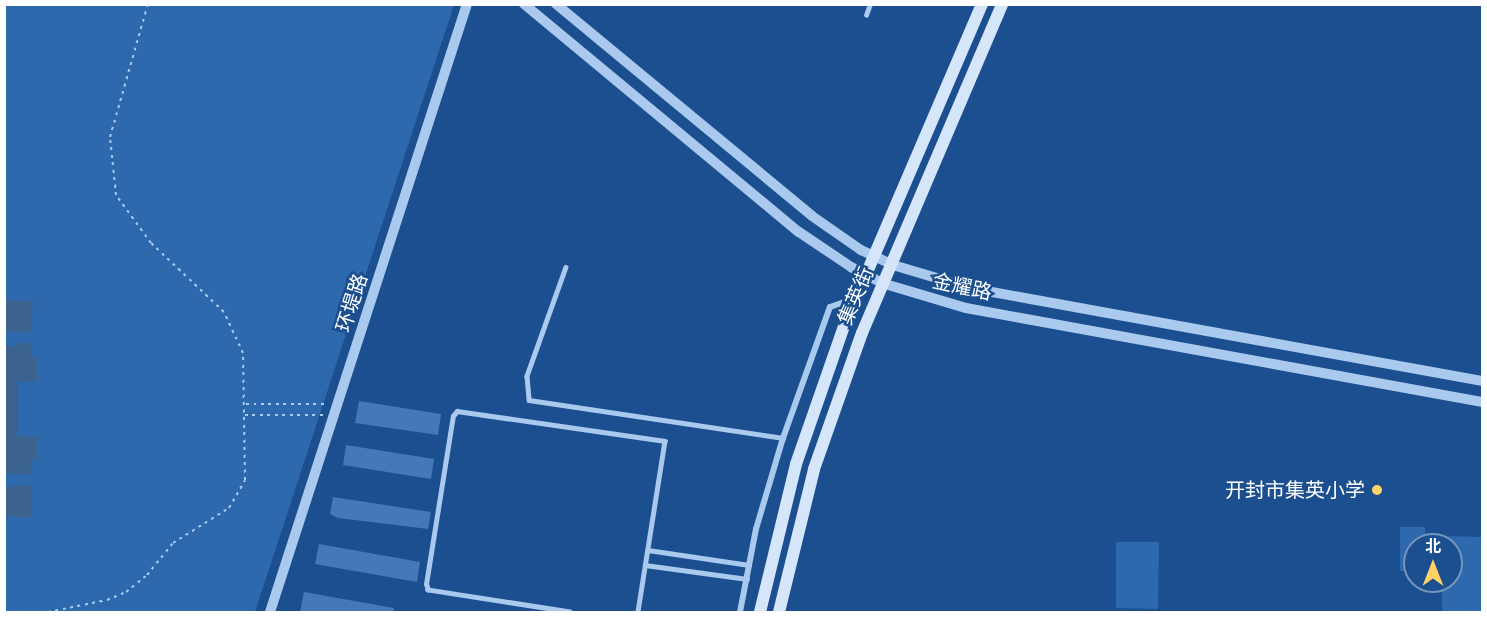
<!DOCTYPE html>
<html>
<head>
<meta charset="utf-8">
<style>
  body { margin:0 }
  #map { position:relative; width:1487px; height:617px; overflow:hidden; background:#1b4f8f; font-family:"Public Sans","Noto Sans SC",sans-serif }
  div>[style] { position:absolute }
  [style*='--x'] { left:calc(var(--x)*1px); top:calc(var(--y)*1px); width:calc(var(--w)*1px); rotate:calc(var(--a)*1deg) }
  .green>* { inset:0; background:#2e69ad }
  .water>* { inset:0; background:#3c6290 }
  .building>* { inset:0; background:#4478b7 }
  .path>* { height:2px; margin-top:-1px; transform-origin:0; background:repeating-linear-gradient(90deg,#a9c9ee 0 3px,transparent 0 7.5px) }
  .service>* { height:4.5px; margin:-2.25px; padding:0 2.25px; transform-origin:2.25px; border-radius:2.25px; background:#a9c9ee }
  .minor>* { height:6px; margin:-3px; padding:0 3px; transform-origin:3px; border-radius:3px; background:#a9c9ee }
  .tertiary>* { height:10px; margin:-5px; padding:0 5px; transform-origin:5px; border-radius:5px; background:#a9c9ee }
  .secondary>* { height:12px; margin:-6px; padding:0 6px; transform-origin:6px; border-radius:6px; background:#d6e6fa }
  .dots>* { width:16px; height:16px; translate:-50% -50%; box-sizing:border-box; border:3px solid #1b4f8f; border-radius:50% }
  span { translate:-50% -50%; white-space:nowrap; text-align:center; line-height:1.15; -webkit-text-stroke:5px #1b4f8f; paint-order:stroke }
  .street-label { font-size:20px; color:#fff }
  .poi-label { font-size:20px; color:#fff }
  .right { translate:-100% -50%; text-align:right }
  .frame { position:absolute; inset:0; border:6px solid #fff; pointer-events:none }
  .north { position:absolute; left:1403px; top:533px; width:60px; height:60px; box-sizing:border-box; background:#1b4f8f; border:2px solid #7695bc; border-radius:50%; rotate:0deg; font-size:16px; font-weight:700; line-height:24px; text-align:center; color:#fff }
  .north::after { content:''; display:block; margin:auto; width:21px; height:27px; background:#ffd166; clip-path:polygon(50% 0,100% 100%,50% 72%,0 100%) }
</style>
</head>
<body>
<div id="map">
  <div class="green">
    <i style="clip-path:polygon(4px 5px,454px 5px,255px 612px,5px 612px)"></i>
    <i style="clip-path:polygon(1400px 527px,1425px 527px,1425px 545px,1415px 545px,1415px 571px,1400px 571px)"></i>
    <i style="clip-path:polygon(1443px 536px,1482px 537px,1482px 612px,1442px 612px,1442px 581px,1451px 581px,1451px 545px,1443px 545px)"></i>
    <i style="clip-path:polygon(1116px 542px,1159px 542px,1158px 609px,1116px 608px)"></i>
  </div>
  <div class="water">
    <i style="clip-path:polygon(5px 300px,33px 301px,30px 333px,5px 331px)"></i>
    <i style="clip-path:polygon(18px 343px,30px 343px,33px 358px,37px 359px,37px 381px,18px 382px,18px 436px,37px 436px,37px 459px,33px 459px,29px 475px,5px 473px,5px 346px,18px 346px)"></i>
    <i style="clip-path:polygon(18px 485px,29px 485px,32px 491px,32px 517px,5px 517px,5px 488px)"></i>
  </div>
  <div class="building">
    <i style="clip-path:polygon(359px 401px,441px 414px,438px 435px,355px 423px)"></i>
    <i style="clip-path:polygon(346px 445px,434px 459px,431px 479px,343px 465px)"></i>
    <i style="clip-path:polygon(333px 497px,431px 512px,428px 529px,338px 518px,330px 514px)"></i>
    <i style="clip-path:polygon(319px 544px,420px 562px,417px 582px,315px 564px)"></i>
    <i style="clip-path:polygon(304px 592px,394px 608px,394px 612px,300px 612px)"></i>
  </div>
  <div class="path">
    <i style="--x:246;--y:404;--w:81;--a:0"></i>
    <i style="--x:245;--y:415;--w:79;--a:0"></i>
    <i style="--x:48;--y:612;--w:60;--a:-11.5"></i>
    <i style="--x:107;--y:600;--w:21;--a:-23"></i>
    <i style="--x:126;--y:592;--w:27;--a:-39"></i>
    <i style="--x:147;--y:575;--w:41;--a:-50.9"></i>
    <i style="--x:173;--y:543;--w:66;--a:-32"></i>
    <i style="--x:229;--y:508;--w:32;--a:-60"></i>
    <i style="--x:245;--y:480;--w:127;--a:-90.9"></i>
    <i style="--x:243;--y:353;--w:45;--a:-114.9"></i>
    <i style="--x:224;--y:312;--w:100;--a:-136.6"></i>
    <i style="--x:151;--y:243;--w:59;--a:-126.1"></i>
    <i style="--x:116;--y:195;--w:58;--a:-95.9"></i>
    <i style="--x:110;--y:137;--w:138;--a:-74.1"></i>
  </div>
  <div class="service">
    <i style="--x:866;--y:15;--w:12;--a:-70"></i>
    <i style="--x:566;--y:267;--w:116;--a:109.7"></i>
    <i style="--x:527;--y:376;--w:24;--a:85"></i>
    <i style="--x:529;--y:400;--w:257;--a:8.5"></i>
    <i style="--x:648;--y:550;--w:102;--a:8.4"></i>
    <i style="--x:645;--y:565;--w:103;--a:7.8"></i>
    <i style="--x:570;--y:612;--w:144;--a:-171.2"></i>
    <i style="--x:428;--y:590;--w:6;--a:-108"></i>
    <i style="--x:426;--y:584;--w:170;--a:-80.9"></i>
    <i style="--x:453;--y:416;--w:6;--a:-51"></i>
    <i style="--x:457;--y:411;--w:210;--a:8.2"></i>
    <i style="--x:665;--y:441;--w:173;--a:99"></i>
  </div>
  <div class="minor">
    <i style="--x:740;--y:612;--w:85;--a:-79.1"></i>
    <i style="--x:756;--y:529;--w:95;--a:-73.5"></i>
    <i style="--x:783;--y:438;--w:139;--a:-70.3"></i>
    <i style="--x:830;--y:307;--w:28;--a:-19"></i>
  </div>
  <div class="tertiary">
    <i style="--x:524;--y:4;--w:357;--a:39.7"></i>
    <i style="--x:799;--y:232;--w:63;--a:33.9"></i>
    <i style="--x:851;--y:267;--w:38;--a:27"></i>
    <i style="--x:885;--y:284;--w:84;--a:16.5"></i>
    <i style="--x:966;--y:308;--w:524;--a:10.32"></i>
    <i style="--x:556;--y:4;--w:332;--a:39.6"></i>
    <i style="--x:812;--y:216;--w:60;--a:34.8"></i>
    <i style="--x:861;--y:250;--w:35;--a:25"></i>
    <i style="--x:893;--y:265;--w:80;--a:16.6"></i>
    <i style="--x:970;--y:288;--w:520;--a:10.29"></i>
    <i style="--x:270;--y:612;--w:639;--a:-72.05"></i>
  </div>
  <div class="secondary">
    <i style="--x:760;--y:612;--w:152;--a:-76.3"></i>
    <i style="--x:796;--y:464;--w:146;--a:-70.8"></i>
    <i style="--x:844;--y:326;--w:350;--a:-66.8"></i>
    <i style="--x:779;--y:612;--w:147;--a:-76.2"></i>
    <i style="--x:814;--y:469;--w:144;--a:-70.6"></i>
    <i style="--x:862;--y:333;--w:358;--a:-66.9"></i>
  </div>
  <div class="dots">
    <i style="left:1377px;top:490px;background:#ffd166"></i>
  </div>
  <div class="street-label">
    <span style="left:962px;top:287px;rotate:12deg">金耀路</span>
    <span style="left:856px;top:296px;rotate:-67deg">集英街</span>
    <span style="left:352px;top:303px;rotate:-72deg">环堤路</span>
  </div>
  <div class="poi-label">
    <span class="right" style="left:1365px;top:490px">开封市集英小学</span>
  </div>
  <div class="frame"></div>
  <div class="north">北</div>
</div>
</body>
</html>
